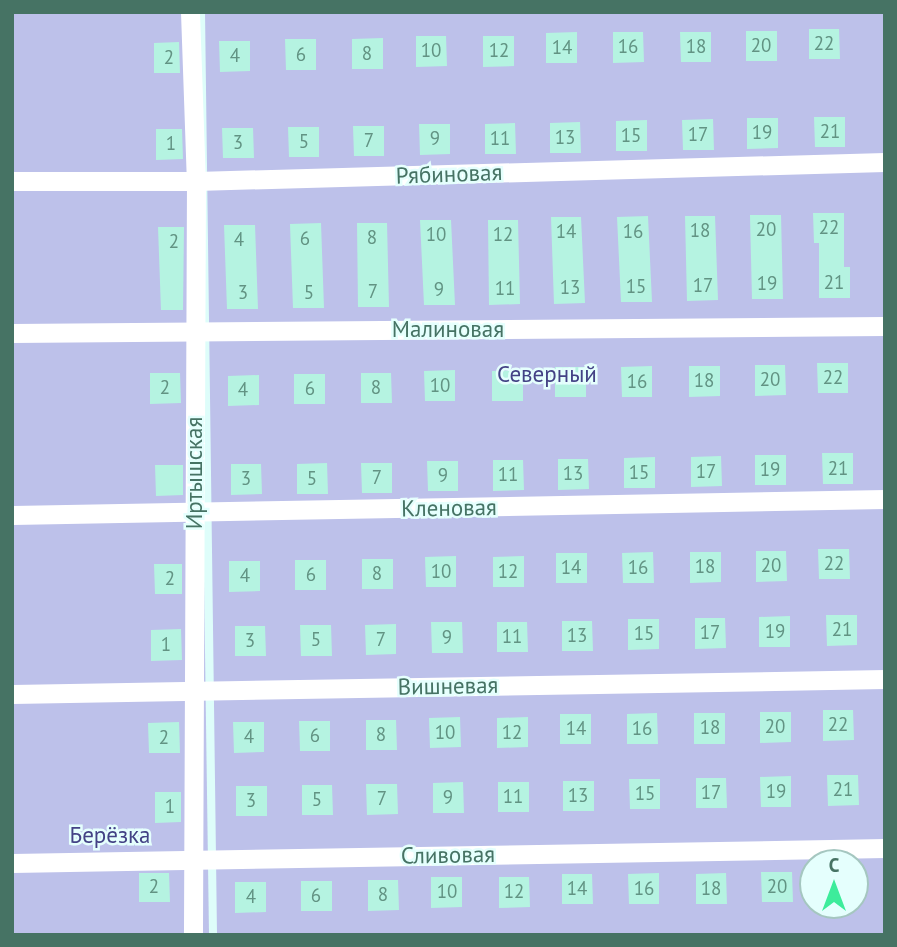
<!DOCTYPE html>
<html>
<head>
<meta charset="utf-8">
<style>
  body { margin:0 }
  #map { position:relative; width:897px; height:947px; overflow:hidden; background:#defdfa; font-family:"PT Sans",sans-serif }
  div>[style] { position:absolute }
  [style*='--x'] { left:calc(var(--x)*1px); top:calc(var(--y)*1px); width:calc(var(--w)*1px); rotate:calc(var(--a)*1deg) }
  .green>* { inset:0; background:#bdc1ea }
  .building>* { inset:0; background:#b5f3e1 }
  .minor>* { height:19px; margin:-9.5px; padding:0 9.5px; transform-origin:9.5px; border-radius:9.5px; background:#fff }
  span { translate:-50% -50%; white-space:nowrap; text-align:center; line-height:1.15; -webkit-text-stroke:5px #e5fffd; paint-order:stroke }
  .number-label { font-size:19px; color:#629383 }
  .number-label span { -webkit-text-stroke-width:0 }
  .street-label { font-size:23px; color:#467364 }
  .park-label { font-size:23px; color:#434285 }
  .frame { position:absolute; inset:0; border:14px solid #467364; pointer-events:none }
  .north { position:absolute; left:799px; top:849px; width:70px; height:70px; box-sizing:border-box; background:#e5fffd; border:2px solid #a5c7c0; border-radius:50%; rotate:0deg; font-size:19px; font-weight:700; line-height:28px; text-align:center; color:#467364 }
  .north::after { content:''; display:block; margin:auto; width:24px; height:32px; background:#3dec9b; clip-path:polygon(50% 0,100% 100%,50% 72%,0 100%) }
</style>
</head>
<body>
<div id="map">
  <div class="green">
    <i style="clip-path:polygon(12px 12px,196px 12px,209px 935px,12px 935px)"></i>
    <i style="clip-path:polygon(evenodd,205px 12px,885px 12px,885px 935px,217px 935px,205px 12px,813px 863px,855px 863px,855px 905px,813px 905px,813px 863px)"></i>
  </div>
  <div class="building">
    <i style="clip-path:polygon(809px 29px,839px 29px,840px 59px,809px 59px)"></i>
    <i style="clip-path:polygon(746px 31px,777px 31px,777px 61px,746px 61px)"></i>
    <i style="clip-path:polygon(577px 32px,577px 63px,546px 63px,546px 33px)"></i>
    <i style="clip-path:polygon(613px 32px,643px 32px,644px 62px,613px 63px)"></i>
    <i style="clip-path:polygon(680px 32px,711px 32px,711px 62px,681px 62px)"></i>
    <i style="clip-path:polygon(416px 36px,446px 36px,447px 66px,416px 67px)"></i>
    <i style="clip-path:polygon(483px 36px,514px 36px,514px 66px,483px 67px)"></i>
    <i style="clip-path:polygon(383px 38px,383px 69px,352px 69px,352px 39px)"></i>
    <i style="clip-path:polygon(285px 39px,316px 39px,316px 70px,286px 70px)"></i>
    <i style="clip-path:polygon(219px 41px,250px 41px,250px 71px,220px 72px)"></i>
    <i style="clip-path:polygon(179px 42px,180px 73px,154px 73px,154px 43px)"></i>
    <i style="clip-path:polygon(814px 117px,845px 117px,845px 147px,815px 147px)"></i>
    <i style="clip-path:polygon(747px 118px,778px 118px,778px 148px,747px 149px)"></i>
    <i style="clip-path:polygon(713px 119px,714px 150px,683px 150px,682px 120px)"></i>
    <i style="clip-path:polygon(647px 120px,647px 151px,616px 151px,616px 121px)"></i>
    <i style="clip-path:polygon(580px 122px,581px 153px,550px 153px,550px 123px)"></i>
    <i style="clip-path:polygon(515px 123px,516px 154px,485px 154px,485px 124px)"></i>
    <i style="clip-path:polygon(419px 124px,450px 124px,450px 154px,420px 155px)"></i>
    <i style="clip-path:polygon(353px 126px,384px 126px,384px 156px,354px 156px)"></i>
    <i style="clip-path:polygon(288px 127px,319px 127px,319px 157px,289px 157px)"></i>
    <i style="clip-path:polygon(222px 128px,253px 128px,254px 158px,223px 158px)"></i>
    <i style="clip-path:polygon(156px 129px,182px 129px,183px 159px,156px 160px)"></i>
    <i style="clip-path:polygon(813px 213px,844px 213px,844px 267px,850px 267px,850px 298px,819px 298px,819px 243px,814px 243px)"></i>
    <i style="clip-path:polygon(750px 215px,781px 215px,783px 299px,752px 299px)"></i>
    <i style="clip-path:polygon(648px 216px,652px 302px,621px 302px,617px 217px)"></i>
    <i style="clip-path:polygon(685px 216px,715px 216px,718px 300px,687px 301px)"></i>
    <i style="clip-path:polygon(551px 217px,581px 217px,585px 303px,554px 304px)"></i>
    <i style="clip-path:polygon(420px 220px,451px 220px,455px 305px,424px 305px)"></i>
    <i style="clip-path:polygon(488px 220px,518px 220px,520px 304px,489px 305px)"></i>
    <i style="clip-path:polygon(321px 223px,324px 308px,293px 308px,290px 224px)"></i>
    <i style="clip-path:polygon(357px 223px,387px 223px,389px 307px,358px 307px)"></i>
    <i style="clip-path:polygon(224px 225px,255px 225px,258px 309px,227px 309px)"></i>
    <i style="clip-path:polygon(158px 227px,184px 227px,183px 310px,161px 310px)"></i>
    <i style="clip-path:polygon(817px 363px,848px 363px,848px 393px,818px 393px)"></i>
    <i style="clip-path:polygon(755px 365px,785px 365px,786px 395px,755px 396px)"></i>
    <i style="clip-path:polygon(652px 366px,652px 397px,622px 397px,621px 367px)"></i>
    <i style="clip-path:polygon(689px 366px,720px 366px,720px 396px,689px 397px)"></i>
    <i style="clip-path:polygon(555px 367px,586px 367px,586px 397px,555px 397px)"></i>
    <i style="clip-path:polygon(455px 370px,455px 401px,425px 401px,424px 371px)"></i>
    <i style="clip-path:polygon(523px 370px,523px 401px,492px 401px,492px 371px)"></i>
    <i style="clip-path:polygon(150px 373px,180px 373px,181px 403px,150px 404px)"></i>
    <i style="clip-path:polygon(361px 373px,391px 373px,392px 403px,361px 403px)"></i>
    <i style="clip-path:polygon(294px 374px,325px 374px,325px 404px,294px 404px)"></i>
    <i style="clip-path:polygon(259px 375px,259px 405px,228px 406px,228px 376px)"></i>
    <i style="clip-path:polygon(822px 453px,853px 453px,853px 484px,823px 484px)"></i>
    <i style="clip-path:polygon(755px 455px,786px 455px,786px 485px,755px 485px)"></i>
    <i style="clip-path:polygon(721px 456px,722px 486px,691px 487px,691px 457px)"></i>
    <i style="clip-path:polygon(655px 457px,655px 488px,624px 488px,624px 458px)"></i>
    <i style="clip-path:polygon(558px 459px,588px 459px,589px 489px,558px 490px)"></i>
    <i style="clip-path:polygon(493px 460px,523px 460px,524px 490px,493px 491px)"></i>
    <i style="clip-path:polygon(427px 461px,458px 461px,458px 491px,428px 491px)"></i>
    <i style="clip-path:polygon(327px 463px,328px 494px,297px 494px,297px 464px)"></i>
    <i style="clip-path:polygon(361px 463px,392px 463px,392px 493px,362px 493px)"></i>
    <i style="clip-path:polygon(231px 464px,261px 464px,262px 494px,231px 495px)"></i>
    <i style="clip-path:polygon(155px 465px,183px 465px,183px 495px,156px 496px)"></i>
    <i style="clip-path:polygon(818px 549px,849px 549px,850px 579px,819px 579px)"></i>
    <i style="clip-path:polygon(756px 551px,786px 551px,787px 581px,756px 582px)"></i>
    <i style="clip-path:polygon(653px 552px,654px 583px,623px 583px,622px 553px)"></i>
    <i style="clip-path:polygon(690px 552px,721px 552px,721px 582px,690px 583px)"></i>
    <i style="clip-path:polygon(556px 553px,587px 553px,587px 583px,556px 583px)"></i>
    <i style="clip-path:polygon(456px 556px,456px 587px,426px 587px,425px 557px)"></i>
    <i style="clip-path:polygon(524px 556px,524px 587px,493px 587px,493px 557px)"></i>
    <i style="clip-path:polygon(362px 559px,393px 559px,393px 589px,362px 589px)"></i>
    <i style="clip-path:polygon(295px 560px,326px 560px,326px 590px,295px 590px)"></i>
    <i style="clip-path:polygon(229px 561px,260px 561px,260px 591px,229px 592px)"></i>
    <i style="clip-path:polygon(154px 564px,182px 564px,182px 594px,155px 594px)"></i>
    <i style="clip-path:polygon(826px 615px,857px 615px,857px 645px,827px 646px)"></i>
    <i style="clip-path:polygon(790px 616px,790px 647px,759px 647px,759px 617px)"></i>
    <i style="clip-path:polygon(695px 618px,725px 618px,726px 648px,695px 649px)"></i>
    <i style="clip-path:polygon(628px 619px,659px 619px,659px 649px,628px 650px)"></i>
    <i style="clip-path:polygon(562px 621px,592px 621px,593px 651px,562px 651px)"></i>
    <i style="clip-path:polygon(431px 622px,462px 622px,463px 653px,432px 653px)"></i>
    <i style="clip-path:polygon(497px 622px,527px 622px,528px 652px,497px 652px)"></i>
    <i style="clip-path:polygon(396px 624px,396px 654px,366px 655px,365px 625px)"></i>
    <i style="clip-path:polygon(300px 625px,331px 625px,332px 656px,301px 656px)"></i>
    <i style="clip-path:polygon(235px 626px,265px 626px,266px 656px,235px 656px)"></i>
    <i style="clip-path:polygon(181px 629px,182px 660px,151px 661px,151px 630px)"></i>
    <i style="clip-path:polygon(823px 710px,853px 710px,854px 740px,823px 741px)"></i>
    <i style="clip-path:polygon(760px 712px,791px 712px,791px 742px,760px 743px)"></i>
    <i style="clip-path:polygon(657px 713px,658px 744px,627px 744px,627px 714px)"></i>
    <i style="clip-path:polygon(694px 713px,725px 713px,725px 744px,694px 744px)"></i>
    <i style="clip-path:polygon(560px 714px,591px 714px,591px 744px,560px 744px)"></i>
    <i style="clip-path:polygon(460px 717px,461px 747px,430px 748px,429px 718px)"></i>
    <i style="clip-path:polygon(528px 717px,528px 747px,497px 748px,497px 718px)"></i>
    <i style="clip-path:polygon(366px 720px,396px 720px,397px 750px,366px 750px)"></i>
    <i style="clip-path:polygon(299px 721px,330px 721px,330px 751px,300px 751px)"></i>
    <i style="clip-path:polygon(179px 722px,180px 753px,149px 753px,148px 723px)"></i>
    <i style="clip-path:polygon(233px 722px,264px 722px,264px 752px,234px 753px)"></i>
    <i style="clip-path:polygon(827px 775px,858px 775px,859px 805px,828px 806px)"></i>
    <i style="clip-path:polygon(791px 776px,791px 807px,761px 807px,760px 777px)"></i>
    <i style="clip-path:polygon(696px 778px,726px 778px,727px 808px,696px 808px)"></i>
    <i style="clip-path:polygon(629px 779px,660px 779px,660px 809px,630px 809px)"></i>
    <i style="clip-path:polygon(563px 781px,594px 781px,594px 811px,563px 811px)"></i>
    <i style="clip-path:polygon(463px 782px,464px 813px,433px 813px,433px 783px)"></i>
    <i style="clip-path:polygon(498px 782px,529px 782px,529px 812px,498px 812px)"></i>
    <i style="clip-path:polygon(366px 784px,397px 784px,398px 814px,367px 815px)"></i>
    <i style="clip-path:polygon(302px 785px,332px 785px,333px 815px,302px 815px)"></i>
    <i style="clip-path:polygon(236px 786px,267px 786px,267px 816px,236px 816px)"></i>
    <i style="clip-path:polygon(155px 792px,181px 792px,181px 822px,155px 823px)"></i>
    <i style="clip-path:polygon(761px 872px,792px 872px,793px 902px,762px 902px)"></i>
    <i style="clip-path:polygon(139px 873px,169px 873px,170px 902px,139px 902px)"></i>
    <i style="clip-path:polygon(659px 873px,659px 904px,629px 904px,628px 874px)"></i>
    <i style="clip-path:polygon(726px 873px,727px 904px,696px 904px,696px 874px)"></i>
    <i style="clip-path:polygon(562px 874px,592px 874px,593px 904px,562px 904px)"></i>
    <i style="clip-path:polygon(431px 877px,462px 877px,462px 907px,431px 908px)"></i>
    <i style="clip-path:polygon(499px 877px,529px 877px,530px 907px,499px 908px)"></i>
    <i style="clip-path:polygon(368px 880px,398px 880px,399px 910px,368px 911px)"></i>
    <i style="clip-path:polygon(301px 881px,332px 881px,332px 911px,301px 911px)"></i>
    <i style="clip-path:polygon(235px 882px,266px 882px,266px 912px,235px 913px)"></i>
  </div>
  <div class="minor">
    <i style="--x:190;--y:12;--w:169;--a:88"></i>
    <i style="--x:196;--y:181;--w:754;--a:90.23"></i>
    <i style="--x:12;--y:181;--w:184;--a:0"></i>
    <i style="--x:196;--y:181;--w:689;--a:-1.58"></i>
    <i style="--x:12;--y:333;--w:873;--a:-0.46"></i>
    <i style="--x:12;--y:515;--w:873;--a:-1.05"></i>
    <i style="--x:12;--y:694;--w:873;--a:-0.98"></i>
    <i style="--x:12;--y:863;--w:873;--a:-0.98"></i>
  </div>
  <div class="number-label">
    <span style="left:824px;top:44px">22</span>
    <span style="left:761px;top:46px">20</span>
    <span style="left:628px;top:47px">16</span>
    <span style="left:696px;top:47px">18</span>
    <span style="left:562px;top:48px">14</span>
    <span style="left:431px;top:51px">10</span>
    <span style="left:499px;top:51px">12</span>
    <span style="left:367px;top:54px">8</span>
    <span style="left:301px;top:55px">6</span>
    <span style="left:235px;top:56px">4</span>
    <span style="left:169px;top:58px">2</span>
    <span style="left:830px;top:132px">21</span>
    <span style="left:762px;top:133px">19</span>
    <span style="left:698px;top:135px">17</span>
    <span style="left:631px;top:136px">15</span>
    <span style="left:565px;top:138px">13</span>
    <span style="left:435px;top:139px">9</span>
    <span style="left:500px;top:139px">11</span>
    <span style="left:369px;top:141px">7</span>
    <span style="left:304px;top:142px">5</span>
    <span style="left:238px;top:143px">3</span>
    <span style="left:171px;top:144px">1</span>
    <span style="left:829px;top:228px">22</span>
    <span style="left:766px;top:230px">20</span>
    <span style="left:700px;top:231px">18</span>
    <span style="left:566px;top:232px">14</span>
    <span style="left:633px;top:232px">16</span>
    <span style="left:436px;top:235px">10</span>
    <span style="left:503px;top:235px">12</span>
    <span style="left:372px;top:238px">8</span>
    <span style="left:305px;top:239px">6</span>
    <span style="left:239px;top:240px">4</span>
    <span style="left:174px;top:242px">2</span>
    <span style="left:834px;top:283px">21</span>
    <span style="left:767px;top:284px">19</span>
    <span style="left:703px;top:286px">17</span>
    <span style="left:636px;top:287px">15</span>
    <span style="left:570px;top:288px">13</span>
    <span style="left:505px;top:289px">11</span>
    <span style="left:439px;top:290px">9</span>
    <span style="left:373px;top:292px">7</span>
    <span style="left:243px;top:293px">3</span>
    <span style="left:309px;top:293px">5</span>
    <span style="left:833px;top:378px">22</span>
    <span style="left:770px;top:380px">20</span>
    <span style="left:704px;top:381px">18</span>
    <span style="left:637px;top:382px">16</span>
    <span style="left:440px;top:386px">10</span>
    <span style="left:165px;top:388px">2</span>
    <span style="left:376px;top:388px">8</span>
    <span style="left:310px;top:389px">6</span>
    <span style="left:243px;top:390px">4</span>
    <span style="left:838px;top:469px">21</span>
    <span style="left:770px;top:470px">19</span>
    <span style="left:706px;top:472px">17</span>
    <span style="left:639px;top:473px">15</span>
    <span style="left:573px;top:474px">13</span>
    <span style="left:508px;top:475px">11</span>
    <span style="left:443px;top:476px">9</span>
    <span style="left:377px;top:478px">7</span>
    <span style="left:246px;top:479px">3</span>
    <span style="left:312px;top:479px">5</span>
    <span style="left:834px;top:564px">22</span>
    <span style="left:771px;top:566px">20</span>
    <span style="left:705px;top:567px">18</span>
    <span style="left:571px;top:568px">14</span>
    <span style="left:638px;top:568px">16</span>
    <span style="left:441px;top:572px">10</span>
    <span style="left:508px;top:572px">12</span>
    <span style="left:377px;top:574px">8</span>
    <span style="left:311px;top:575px">6</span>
    <span style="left:245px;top:576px">4</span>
    <span style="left:170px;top:579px">2</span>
    <span style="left:842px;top:630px">21</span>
    <span style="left:775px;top:632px">19</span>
    <span style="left:710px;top:633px">17</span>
    <span style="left:644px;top:634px">15</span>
    <span style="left:577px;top:636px">13</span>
    <span style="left:512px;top:637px">11</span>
    <span style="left:447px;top:638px">9</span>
    <span style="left:316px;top:640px">5</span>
    <span style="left:381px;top:640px">7</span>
    <span style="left:250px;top:641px">3</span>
    <span style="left:166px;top:645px">1</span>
    <span style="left:838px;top:725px">22</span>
    <span style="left:775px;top:727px">20</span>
    <span style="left:710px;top:728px">18</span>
    <span style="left:576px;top:729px">14</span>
    <span style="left:642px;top:729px">16</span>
    <span style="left:445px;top:733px">10</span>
    <span style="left:512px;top:733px">12</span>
    <span style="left:381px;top:735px">8</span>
    <span style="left:315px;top:736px">6</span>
    <span style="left:249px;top:737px">4</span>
    <span style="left:164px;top:738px">2</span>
    <span style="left:843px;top:790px">21</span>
    <span style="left:776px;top:792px">19</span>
    <span style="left:711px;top:793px">17</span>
    <span style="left:645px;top:794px">15</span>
    <span style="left:578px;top:796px">13</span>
    <span style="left:513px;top:797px">11</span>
    <span style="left:448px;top:798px">9</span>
    <span style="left:382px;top:799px">7</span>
    <span style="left:317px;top:800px">5</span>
    <span style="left:251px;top:801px">3</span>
    <span style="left:170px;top:807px">1</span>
    <span style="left:154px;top:887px">2</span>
    <span style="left:777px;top:887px">20</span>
    <span style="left:577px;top:889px">14</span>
    <span style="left:644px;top:889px">16</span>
    <span style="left:711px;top:889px">18</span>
    <span style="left:447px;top:892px">10</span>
    <span style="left:514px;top:892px">12</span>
    <span style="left:383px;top:895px">8</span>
    <span style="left:316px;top:896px">6</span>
    <span style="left:251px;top:897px">4</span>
  </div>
  <div class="street-label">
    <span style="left:449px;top:174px;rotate:-2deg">Рябиновая</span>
    <span style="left:448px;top:329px">Малиновая</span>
    <span style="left:194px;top:473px;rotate:-90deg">Иртышская</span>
    <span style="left:449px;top:508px;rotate:-1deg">Кленовая</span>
    <span style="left:448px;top:686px;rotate:-1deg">Вишневая</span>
    <span style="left:448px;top:855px;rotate:-1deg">Сливовая</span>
  </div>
  <div class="park-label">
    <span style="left:547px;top:374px">Северный</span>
    <span style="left:110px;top:835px">Берёзка</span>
  </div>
  <div class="frame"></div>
  <div class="north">С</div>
</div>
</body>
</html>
